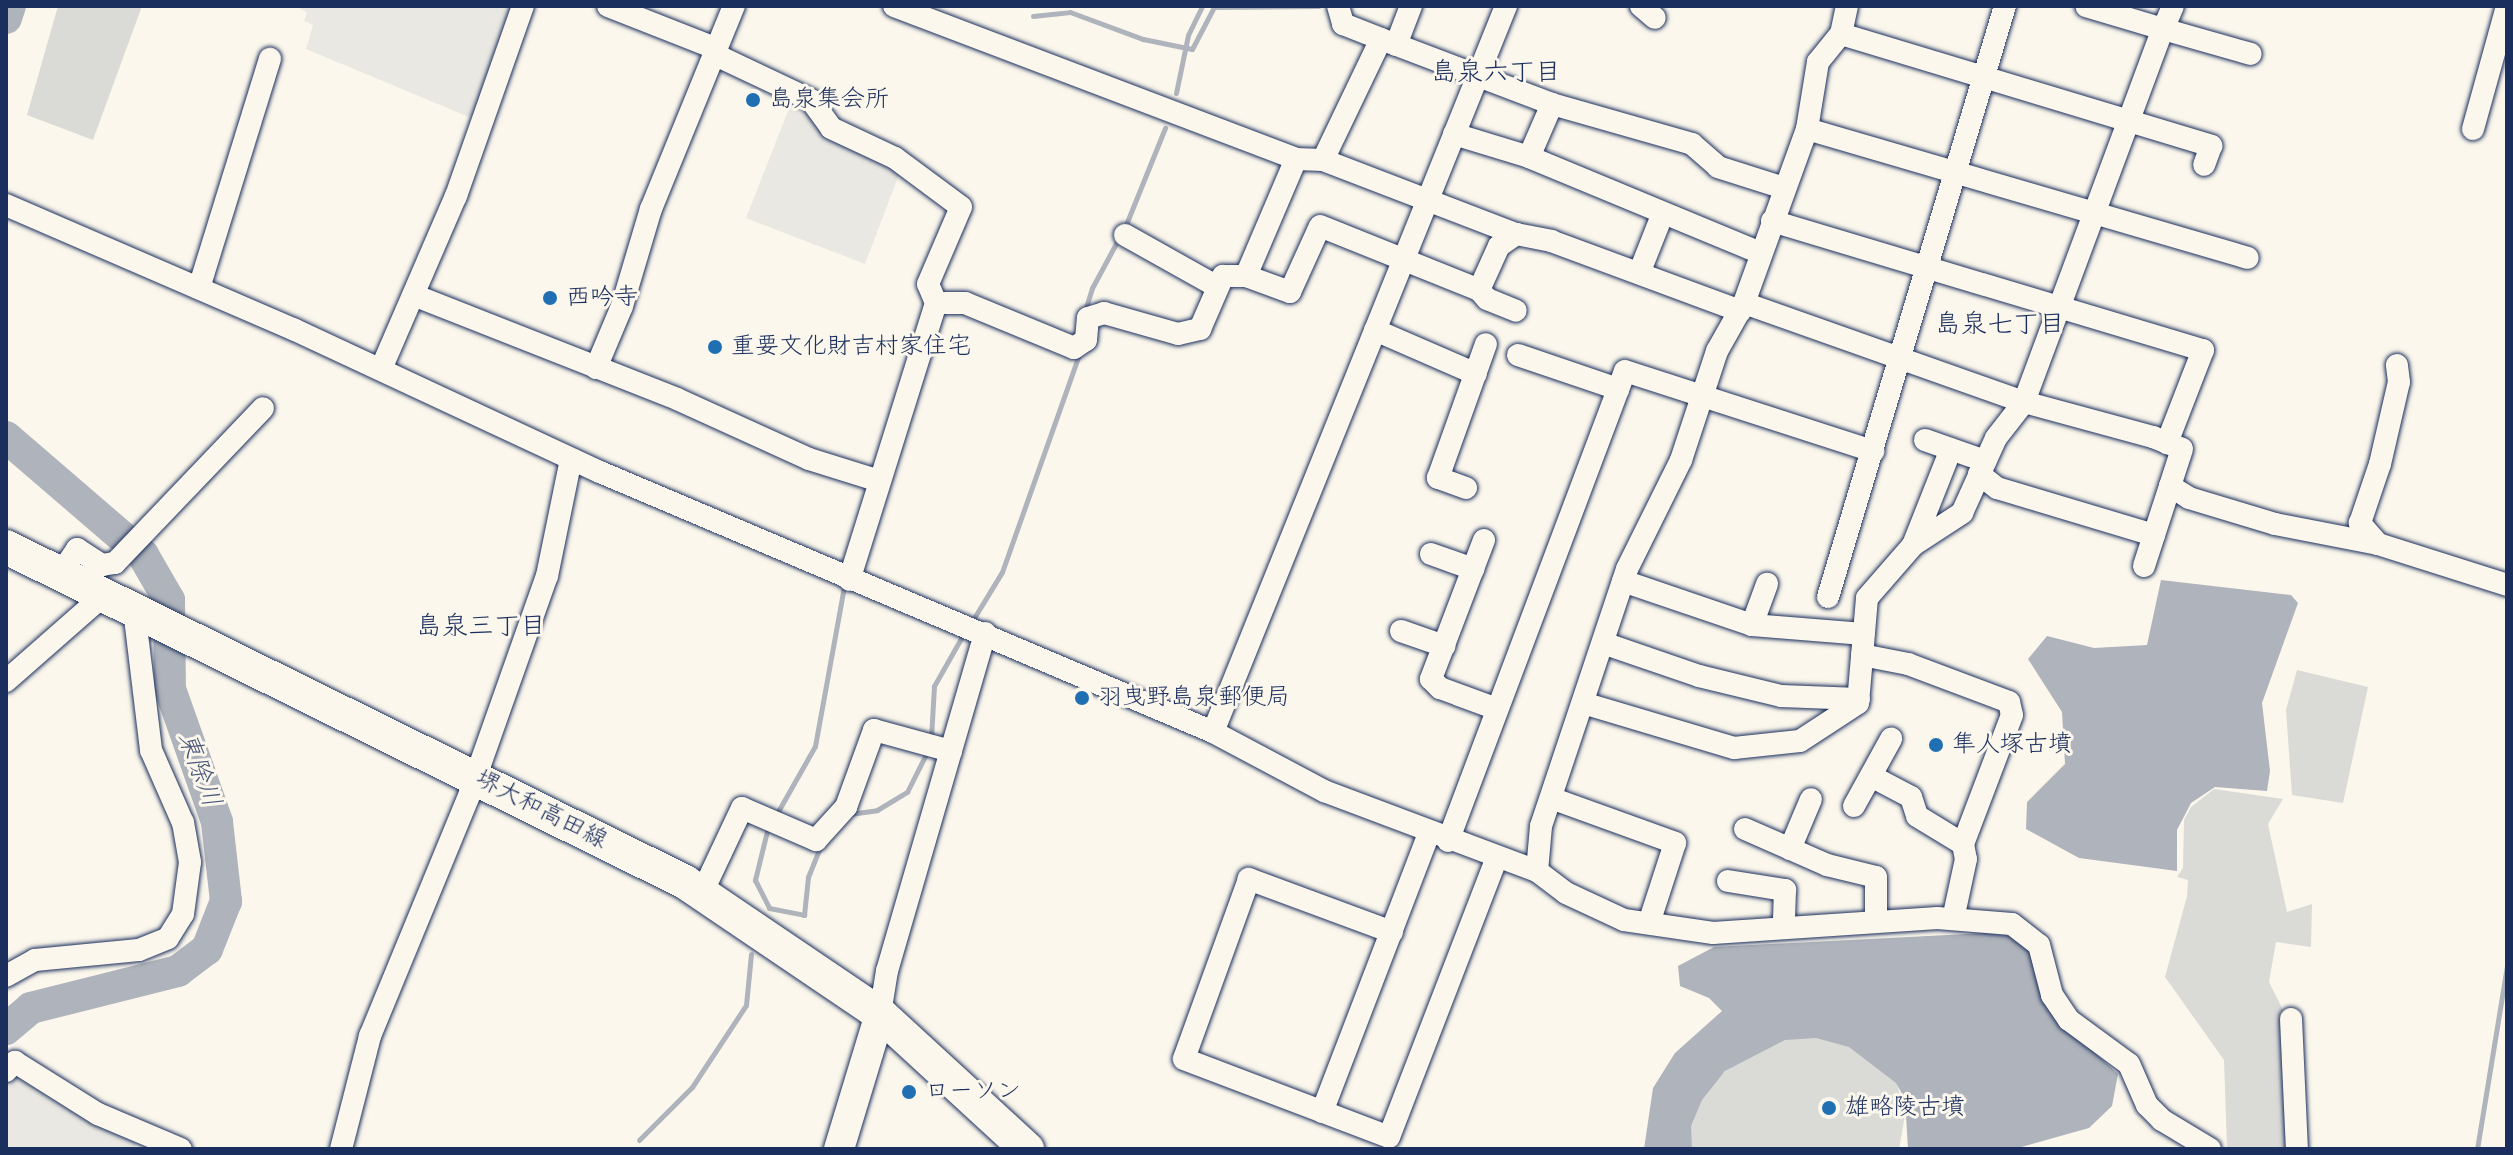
<!DOCTYPE html>
<html>
<head>
<meta charset="utf-8">
<style>
  body { margin:0 }
  #map { position:relative; width:2513px; height:1155px; overflow:hidden; background:#fbf7ec; font-family:Mynerve,"Klee One",sans-serif }
  div>[style] { position:absolute }
  [style*='--x'] { left:calc(var(--x)*1px); top:calc(var(--y)*1px); width:calc(var(--w)*1px); rotate:calc(var(--a)*1deg) }
  .built>* { inset:0; background:#eae8e2 }
  .green>* { inset:0; background:#dadad7 }
  .water>* { inset:0; background:#afb3bb }
  .stream>* { height:5px; margin:-2.5px; padding:0 2.5px; transform-origin:2.5px; border-radius:2.5px; background:#afb3bb }
  .river>* { height:32px; margin:-16px; padding:0 16px; transform-origin:16px; border-radius:16px; background:#afb3bb }
  .roads { filter:drop-shadow(0 0 2px #1b2f5e) drop-shadow(0 0 2px #1b2f5e) }
  .street>* { height:22px; margin:-11px; padding:0 11px; transform-origin:11px; border-radius:11px; background:#fbf7ec }
  .secondary>* { height:30px; margin:-15px; padding:0 15px; transform-origin:15px; border-radius:15px; background:#fbf7ec }
  .primary>* { height:34px; margin:-17px; padding:0 17px; transform-origin:17px; border-radius:17px; background:#fbf7ec }
  .dots>* { width:22px; height:22px; translate:-50% -50%; box-sizing:border-box; border:4px solid #fbf7ec; border-radius:50% }
  span { translate:-50% -50%; white-space:nowrap; text-align:center; line-height:1.15; -webkit-text-stroke:6px #fbf7ec; paint-order:stroke }
  .poi-label { font-size:24px; color:#1b2f5e }
  .left { translate:0 -50%; text-align:left }
  .street-label { font-size:24px; color:#1b2f5e }
  .neighbourhood-label { font-size:26px; color:#1b2f5e }
  .water-label { font-size:26px; color:#47577a; font-style:italic }
  .frame { position:absolute; inset:0; border:8px solid #1b2f5e; pointer-events:none }
</style>
</head>
<body>
<div id="map">
  <div class="built">
    <i style="clip-path:polygon(295px 6px,512px 6px,474px 114px,469px 117px,306px 49px,313px 25px,304px 21px,307px 12px)"></i>
    <i style="clip-path:polygon(787px 99px,900px 172px,865px 264px,746px 218px,788px 111px,783px 109px)"></i>
    <i style="clip-path:polygon(18px 1076px,139px 1136px,134px 1149px,6px 1149px,6px 1090px)"></i>
  </div>
  <div class="green">
    <i style="clip-path:polygon(58px 6px,142px 6px,93px 140px,27px 115px)"></i>
    <i style="clip-path:polygon(2297px 670px,2368px 687px,2343px 803px,2292px 795px,2286px 710px)"></i>
    <i style="clip-path:polygon(2214px 789px,2283px 799px,2268px 824px,2287px 912px,2312px 904px,2311px 947px,2276px 942px,2269px 982px,2287px 1018px,2292px 1149px,2227px 1148px,2224px 1060px,2165px 977px,2187px 896px,2188px 880px,2177px 877px,2183px 868px,2184px 820px,2191px 807px)"></i>
    <i style="clip-path:polygon(1827px 1028px,1894px 1072px,1905px 1115px,1899px 1149px,1687px 1149px,1689px 1107px,1764px 1033px)"></i>
  </div>
  <div class="water">
    <i style="clip-path:polygon(2161px 580px,2291px 595px,2298px 603px,2262px 703px,2270px 771px,2267px 791px,2215px 787px,2191px 803px,2177px 830px,2177px 871px,2079px 858px,2026px 829px,2027px 802px,2065px 764px,2062px 712px,2028px 659px,2047px 636px,2094px 648px,2147px 645px)"></i>
    <i style="clip-path:polygon(1986px 933px,2012px 936px,2031px 953px,2049px 1011px,2118px 1074px,2112px 1106px,2089px 1128px,2014px 1149px,1908px 1149px,1905px 1099px,1896px 1083px,1849px 1047px,1816px 1038px,1785px 1040px,1725px 1071px,1702px 1100px,1691px 1126px,1692px 1149px,1644px 1149px,1653px 1088px,1675px 1053px,1722px 1011px,1709px 998px,1680px 986px,1678px 966px,1714px 947px)"></i>
  </div>
  <div class="stream">
    <i style="--x:1033;--y:16;--w:37;--a:-6"></i>
    <i style="--x:1070;--y:12;--w:78;--a:20.3"></i>
    <i style="--x:1143;--y:39;--w:50;--a:11.5"></i>
    <i style="--x:1192;--y:49;--w:47;--a:-62.4"></i>
    <i style="--x:1214;--y:7;--w:105;--a:-0.5"></i>
    <i style="--x:1176;--y:93;--w:59;--a:-78.3"></i>
    <i style="--x:1188;--y:35;--w:32;--a:-64"></i>
    <i style="--x:1125;--y:227;--w:107;--a:-68"></i>
    <i style="--x:1084;--y:314;--w:27;--a:-73"></i>
    <i style="--x:1092;--y:288;--w:59;--a:-61.7"></i>
    <i style="--x:974;--y:618;--w:54;--a:-58.7"></i>
    <i style="--x:1002;--y:572;--w:233;--a:-70.5"></i>
    <i style="--x:931;--y:738;--w:52;--a:-86.7"></i>
    <i style="--x:934;--y:686;--w:61;--a:-60.5"></i>
    <i style="--x:850;--y:814;--w:27;--a:-8"></i>
    <i style="--x:877;--y:810;--w:35;--a:-31"></i>
    <i style="--x:907;--y:792;--w:45;--a:-63.4"></i>
    <i style="--x:776;--y:815;--w:79;--a:-60.5"></i>
    <i style="--x:815;--y:746;--w:163;--a:-79.7"></i>
    <i style="--x:768;--y:827;--w:55;--a:103.8"></i>
    <i style="--x:755;--y:880;--w:31;--a:63"></i>
    <i style="--x:769;--y:908;--w:36;--a:11"></i>
    <i style="--x:804;--y:915;--w:38;--a:-84"></i>
    <i style="--x:808;--y:877;--w:35;--a:-68"></i>
    <i style="--x:639;--y:1140;--w:75;--a:-45"></i>
    <i style="--x:692;--y:1087;--w:98;--a:-56.6"></i>
    <i style="--x:746;--y:1005;--w:51;--a:-84.4"></i>
    <i style="--x:2477;--y:1149;--w:185;--a:-80.7"></i>
  </div>
  <div class="river">
    <i style="--x:6;--y:18;--w:13;--a:-72"></i>
    <i style="--x:6;--y:437;--w:181;--a:40.7"></i>
    <i style="--x:143;--y:555;--w:52;--a:60"></i>
    <i style="--x:169;--y:600;--w:89;--a:89.4"></i>
    <i style="--x:170;--y:689;--w:141;--a:70.5"></i>
    <i style="--x:217;--y:822;--w:80;--a:83.5"></i>
    <i style="--x:226;--y:901;--w:52;--a:111.6"></i>
    <i style="--x:207;--y:949;--w:36;--a:143"></i>
    <i style="--x:178;--y:971;--w:152;--a:165.9"></i>
    <i style="--x:31;--y:1008;--w:33;--a:140"></i>
  </div>
  <div class="roads">
    <div class="street">
      <i style="--x:608;--y:6;--w:110;--a:21.4"></i>
      <i style="--x:710;--y:46;--w:17;--a:45"></i>
      <i style="--x:722;--y:58;--w:98;--a:25.3"></i>
      <i style="--x:811;--y:100;--w:34;--a:54"></i>
      <i style="--x:831;--y:128;--w:71;--a:25.1"></i>
      <i style="--x:895;--y:158;--w:82;--a:36.6"></i>
      <i style="--x:961;--y:207;--w:84;--a:113.2"></i>
      <i style="--x:928;--y:284;--w:21;--a:67"></i>
      <i style="--x:936;--y:303;--w:290;--a:107.4"></i>
      <i style="--x:894;--y:6;--w:430;--a:20.8"></i>
      <i style="--x:1296;--y:159;--w:27;--a:2"></i>
      <i style="--x:1323;--y:160;--w:207;--a:21"></i>
      <i style="--x:1516;--y:234;--w:36;--a:11"></i>
      <i style="--x:1551;--y:241;--w:202;--a:20.3"></i>
      <i style="--x:1338;--y:6;--w:19;--a:74"></i>
      <i style="--x:1343;--y:24;--w:41;--a:21.5"></i>
      <i style="--x:1641;--y:6;--w:18;--a:41"></i>
      <i style="--x:2173;--y:6;--w:25;--a:113"></i>
      <i style="--x:2163;--y:29;--w:91;--a:15.9"></i>
      <i style="--x:1841;--y:34;--w:387;--a:16.8"></i>
      <i style="--x:2211;--y:146;--w:20;--a:110"></i>
      <i style="--x:1396;--y:45;--w:42;--a:-69"></i>
      <i style="--x:1807;--y:129;--w:459;--a:16.3"></i>
      <i style="--x:2473;--y:129;--w:128;--a:-74.5"></i>
      <i style="--x:1454;--y:134;--w:78;--a:17"></i>
      <i style="--x:1529;--y:157;--w:251;--a:22.5"></i>
      <i style="--x:1529;--y:157;--w:58;--a:-66.5"></i>
      <i style="--x:1323;--y:160;--w:134;--a:-64.4"></i>
      <i style="--x:1381;--y:39;--w:183;--a:20.8"></i>
      <i style="--x:1552;--y:104;--w:146;--a:15.9"></i>
      <i style="--x:1692;--y:144;--w:35;--a:41"></i>
      <i style="--x:1718;--y:167;--w:69;--a:17.7"></i>
      <i style="--x:6;--y:205;--w:313;--a:23.4"></i>
      <i style="--x:293;--y:329;--w:339;--a:25"></i>
      <i style="--x:600;--y:472;--w:666;--a:22.98"></i>
      <i style="--x:1213;--y:732;--w:126;--a:28"></i>
      <i style="--x:1324;--y:791;--w:228;--a:20.6"></i>
      <i style="--x:1537;--y:871;--w:36;--a:37"></i>
      <i style="--x:1566;--y:893;--w:64;--a:25"></i>
      <i style="--x:1624;--y:920;--w:90;--a:8.3"></i>
      <i style="--x:1713;--y:933;--w:225;--a:-3.8"></i>
      <i style="--x:1937;--y:918;--w:75;--a:4.6"></i>
      <i style="--x:2012;--y:924;--w:34;--a:38"></i>
      <i style="--x:2039;--y:945;--w:52;--a:75.4"></i>
      <i style="--x:2052;--y:995;--w:30;--a:56"></i>
      <i style="--x:2069;--y:1020;--w:74;--a:36.3"></i>
      <i style="--x:2129;--y:1064;--w:45;--a:66.3"></i>
      <i style="--x:2147;--y:1105;--w:21;--a:45"></i>
      <i style="--x:2162;--y:1120;--w:56;--a:31.1"></i>
      <i style="--x:1772;--y:221;--w:450;--a:16.7"></i>
      <i style="--x:2203;--y:350;--w:100;--a:111.2"></i>
      <i style="--x:1125;--y:235;--w:104;--a:29.3"></i>
      <i style="--x:1640;--y:271;--w:62;--a:-68.4"></i>
      <i style="--x:1246;--y:276;--w:127;--a:-66.9"></i>
      <i style="--x:199;--y:288;--w:240;--a:-72.8"></i>
      <i style="--x:1479;--y:290;--w:12;--a:48"></i>
      <i style="--x:1487;--y:299;--w:31;--a:22"></i>
      <i style="--x:416;--y:296;--w:281;--a:21.5"></i>
      <i style="--x:677;--y:399;--w:145;--a:24.4"></i>
      <i style="--x:809;--y:459;--w:73;--a:17.4"></i>
      <i style="--x:936;--y:303;--w:29;--a:0"></i>
      <i style="--x:965;--y:303;--w:118;--a:22.4"></i>
      <i style="--x:1074;--y:348;--w:14;--a:-34"></i>
      <i style="--x:1086;--y:340;--w:22;--a:-85"></i>
      <i style="--x:1088;--y:318;--w:17;--a:-17"></i>
      <i style="--x:1104;--y:313;--w:77;--a:15.8"></i>
      <i style="--x:1178;--y:334;--w:23;--a:-13"></i>
      <i style="--x:1200;--y:329;--w:58;--a:-66.5"></i>
      <i style="--x:1223;--y:276;--w:23;--a:0"></i>
      <i style="--x:1246;--y:276;--w:47;--a:20"></i>
      <i style="--x:1290;--y:292;--w:72;--a:-65.6"></i>
      <i style="--x:1320;--y:226;--w:171;--a:21.9"></i>
      <i style="--x:1479;--y:290;--w:48;--a:-65.6"></i>
      <i style="--x:1499;--y:246;--w:21;--a:-35"></i>
      <i style="--x:1744;--y:303;--w:297;--a:19.5"></i>
      <i style="--x:2024;--y:402;--w:134;--a:15.2"></i>
      <i style="--x:2153;--y:437;--w:31;--a:22"></i>
      <i style="--x:2182;--y:449;--w:39;--a:108"></i>
      <i style="--x:2170;--y:486;--w:22;--a:32"></i>
      <i style="--x:2189;--y:498;--w:90;--a:16.8"></i>
      <i style="--x:2275;--y:524;--w:105;--a:11"></i>
      <i style="--x:2378;--y:544;--w:135;--a:17.6"></i>
      <i style="--x:1375;--y:330;--w:110;--a:23.5"></i>
      <i style="--x:1518;--y:355;--w:106;--a:18.8"></i>
      <i style="--x:596;--y:368;--w:67;--a:-67.2"></i>
      <i style="--x:622;--y:306;--w:101;--a:-73.4"></i>
      <i style="--x:651;--y:209;--w:219;--a:-67.8"></i>
      <i style="--x:381;--y:369;--w:189;--a:-66.6"></i>
      <i style="--x:456;--y:196;--w:201;--a:-70.6"></i>
      <i style="--x:1925;--y:440;--w:64;--a:19.3"></i>
      <i style="--x:1979;--y:474;--w:23;--a:38"></i>
      <i style="--x:1997;--y:488;--w:164;--a:16.7"></i>
      <i style="--x:1466;--y:488;--w:30;--a:-160"></i>
      <i style="--x:1438;--y:478;--w:142;--a:-70.3"></i>
      <i style="--x:1484;--y:540;--w:149;--a:110.9"></i>
      <i style="--x:1431;--y:679;--w:13;--a:45"></i>
      <i style="--x:1440;--y:688;--w:61;--a:20.2"></i>
      <i style="--x:2378;--y:544;--w:28;--a:-131"></i>
      <i style="--x:2360;--y:523;--w:62;--a:-71.3"></i>
      <i style="--x:2380;--y:464;--w:84;--a:-77"></i>
      <i style="--x:2399;--y:382;--w:17;--a:-97"></i>
      <i style="--x:1913;--y:545;--w:103;--a:-68.4"></i>
      <i style="--x:1431;--y:554;--w:45;--a:19.7"></i>
      <i style="--x:2144;--y:566;--w:84;--a:-72"></i>
      <i style="--x:61;--y:573;--w:29;--a:-56"></i>
      <i style="--x:77;--y:549;--w:30;--a:33"></i>
      <i style="--x:102;--y:565;--w:13;--a:-9"></i>
      <i style="--x:115;--y:563;--w:214;--a:-46.3"></i>
      <i style="--x:1623;--y:581;--w:136;--a:18.8"></i>
      <i style="--x:1752;--y:625;--w:112;--a:4.6"></i>
      <i style="--x:1828;--y:597;--w:617;--a:-73.33"></i>
      <i style="--x:1752;--y:625;--w:44;--a:-69.9"></i>
      <i style="--x:1401;--y:631;--w:46;--a:19.2"></i>
      <i style="--x:1603;--y:643;--w:102;--a:19"></i>
      <i style="--x:1699;--y:676;--w:84;--a:13.7"></i>
      <i style="--x:1781;--y:696;--w:78;--a:2.2"></i>
      <i style="--x:1862;--y:655;--w:47;--a:11.1"></i>
      <i style="--x:1908;--y:664;--w:108;--a:20.6"></i>
      <i style="--x:2009;--y:702;--w:13;--a:77"></i>
      <i style="--x:2012;--y:715;--w:138;--a:110.8"></i>
      <i style="--x:1963;--y:844;--w:15;--a:79"></i>
      <i style="--x:1966;--y:859;--w:61;--a:102.2"></i>
      <i style="--x:6;--y:681;--w:130;--a:-41.3"></i>
      <i style="--x:1583;--y:703;--w:158;--a:16.6"></i>
      <i style="--x:1734;--y:748;--w:66;--a:-6.1"></i>
      <i style="--x:1800;--y:741;--w:69;--a:-33.2"></i>
      <i style="--x:1858;--y:703;--w:105;--a:-85.1"></i>
      <i style="--x:1867;--y:598;--w:70;--a:-49"></i>
      <i style="--x:1913;--y:545;--w:59;--a:-33.1"></i>
      <i style="--x:1962;--y:513;--w:82;--a:-65.6"></i>
      <i style="--x:1996;--y:438;--w:46;--a:-52.1"></i>
      <i style="--x:2024;--y:402;--w:398;--a:-69.6"></i>
      <i style="--x:2163;--y:29;--w:80;--a:-163.4"></i>
      <i style="--x:1213;--y:732;--w:783;--a:-68.02"></i>
      <i style="--x:1871;--y:776;--w:45;--a:27.7"></i>
      <i style="--x:1911;--y:797;--w:20;--a:72"></i>
      <i style="--x:1917;--y:816;--w:54;--a:31.3"></i>
      <i style="--x:1551;--y:798;--w:132;--a:19.9"></i>
      <i style="--x:1675;--y:843;--w:84;--a:108"></i>
      <i style="--x:1854;--y:806;--w:77;--a:-61.1"></i>
      <i style="--x:1745;--y:829;--w:90;--a:23.7"></i>
      <i style="--x:1827;--y:865;--w:50;--a:13.8"></i>
      <i style="--x:1876;--y:877;--w:44;--a:90"></i>
      <i style="--x:1448;--y:841;--w:502;--a:-69.36"></i>
      <i style="--x:1625;--y:371;--w:261;--a:17.9"></i>
      <i style="--x:1790;--y:849;--w:54;--a:-67.2"></i>
      <i style="--x:1537;--y:871;--w:45;--a:-84.9"></i>
      <i style="--x:1541;--y:826;--w:271;--a:-71.5"></i>
      <i style="--x:1627;--y:569;--w:122;--a:-63.6"></i>
      <i style="--x:1681;--y:460;--w:115;--a:-71.7"></i>
      <i style="--x:1717;--y:351;--w:55;--a:-60.6"></i>
      <i style="--x:1744;--y:303;--w:185;--a:-70.1"></i>
      <i style="--x:1807;--y:129;--w:68;--a:-80.7"></i>
      <i style="--x:1818;--y:62;--w:36;--a:-51"></i>
      <i style="--x:1841;--y:34;--w:29;--a:-78"></i>
      <i style="--x:1728;--y:881;--w:58;--a:9"></i>
      <i style="--x:1785;--y:890;--w:38;--a:92"></i>
      <i style="--x:702;--y:893;--w:94;--a:-64.8"></i>
      <i style="--x:742;--y:808;--w:81;--a:23.4"></i>
      <i style="--x:816;--y:840;--w:45;--a:-47.7"></i>
      <i style="--x:846;--y:807;--w:82;--a:-70"></i>
      <i style="--x:874;--y:730;--w:80;--a:15.3"></i>
      <i style="--x:1392;--y:932;--w:153;--a:-159.7"></i>
      <i style="--x:1249;--y:879;--w:191;--a:109.9"></i>
      <i style="--x:1184;--y:1059;--w:219;--a:20.8"></i>
      <i style="--x:1389;--y:1137;--w:300;--a:-68.9"></i>
      <i style="--x:6;--y:976;--w:33;--a:-29"></i>
      <i style="--x:35;--y:960;--w:104;--a:-5.5"></i>
      <i style="--x:139;--y:950;--w:31;--a:-22"></i>
      <i style="--x:168;--y:938;--w:28;--a:-58"></i>
      <i style="--x:183;--y:914;--w:52;--a:-82.3"></i>
      <i style="--x:190;--y:862;--w:40;--a:-100"></i>
      <i style="--x:183;--y:823;--w:80;--a:-113.7"></i>
      <i style="--x:151;--y:750;--w:142;--a:-96.9"></i>
      <i style="--x:880;--y:1014;--w:44;--a:-80.8"></i>
      <i style="--x:887;--y:971;--w:352;--a:-73.8"></i>
      <i style="--x:2291;--y:1019;--w:130;--a:87.4"></i>
      <i style="--x:6;--y:1071;--w:13;--a:-45"></i>
      <i style="--x:15;--y:1062;--w:98;--a:32.1"></i>
      <i style="--x:98;--y:1114;--w:90;--a:22.9"></i>
      <i style="--x:1322;--y:1112;--w:299;--a:-69"></i>
      <i style="--x:341;--y:1149;--w:117;--a:-75.6"></i>
      <i style="--x:370;--y:1036;--w:263;--a:-67.6"></i>
      <i style="--x:470;--y:793;--w:230;--a:-70.5"></i>
      <i style="--x:547;--y:576;--w:119;--a:-78.4"></i>
    </div>
    <div class="secondary">
      <i style="--x:839;--y:1149;--w:141;--a:-73.1"></i>
    </div>
    <div class="primary">
      <i style="--x:6;--y:547;--w:757;--a:26.26"></i>
      <i style="--x:685;--y:882;--w:235;--a:34.1"></i>
      <i style="--x:880;--y:1014;--w:200;--a:42.6"></i>
    </div>
  </div>
  <div class="dots">
    <i style="left:753px;top:100px;background:#1f6fb2"></i>
    <i style="left:550px;top:298px;background:#1f6fb2"></i>
    <i style="left:715px;top:347px;background:#1f6fb2"></i>
    <i style="left:1082px;top:698px;background:#1f6fb2"></i>
    <i style="left:1936px;top:745px;background:#1f6fb2"></i>
    <i style="left:909px;top:1092px;background:#1f6fb2"></i>
    <i style="left:1829px;top:1108px;background:#1f6fb2"></i>
  </div>
  <div class="poi-label">
    <span class="left" style="left:769px;top:100px">島泉集会所</span>
    <span class="left" style="left:566px;top:298px">西吟寺</span>
    <span class="left" style="left:731px;top:347px">重要文化財吉村家住宅</span>
    <span class="left" style="left:1098px;top:698px">羽曳野島泉郵便局</span>
    <span class="left" style="left:1952px;top:745px">隼人塚古墳</span>
    <span class="left" style="left:925px;top:1092px">ローソン</span>
    <span class="left" style="left:1845px;top:1108px">雄略陵古墳</span>
  </div>
  <div class="street-label">
    <span style="left:541px;top:810px;rotate:27deg">堺大和高田線</span>
  </div>
  <div class="neighbourhood-label">
    <span style="left:1496px;top:74px">島泉六丁目</span>
    <span style="left:2000px;top:326px">島泉七丁目</span>
    <span style="left:481px;top:628px">島泉三丁目</span>
  </div>
  <div class="water-label">
    <span style="left:198px;top:770px;rotate:70deg">東除川</span>
  </div>
  <div class="frame"></div>
</div>
</body>
</html>
